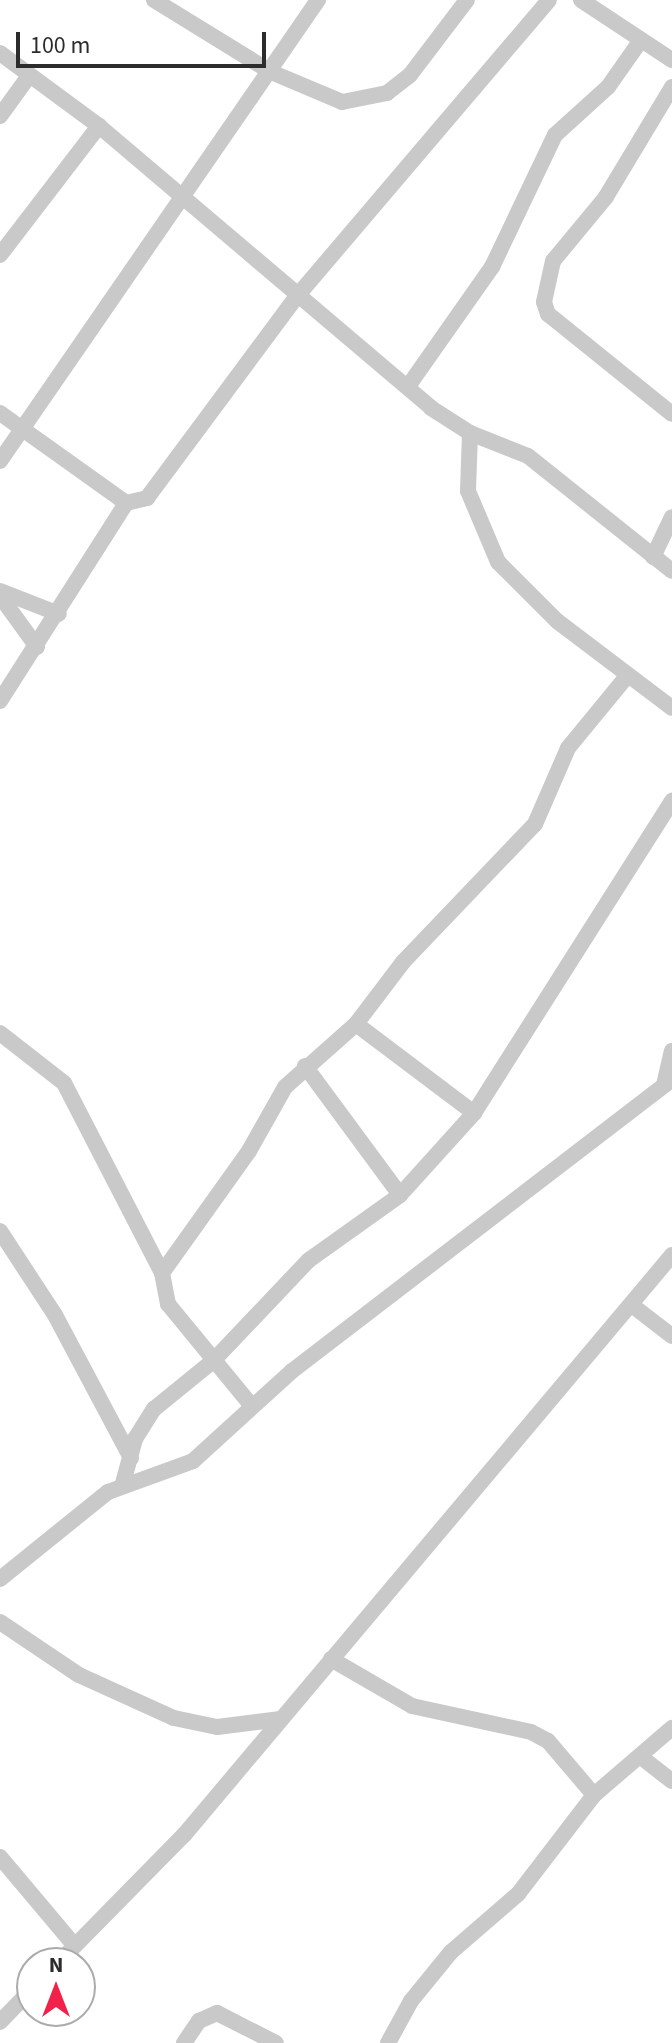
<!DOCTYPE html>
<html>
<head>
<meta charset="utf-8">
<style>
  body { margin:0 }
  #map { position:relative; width:672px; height:2043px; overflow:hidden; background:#fff; font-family:"Source Sans 3",sans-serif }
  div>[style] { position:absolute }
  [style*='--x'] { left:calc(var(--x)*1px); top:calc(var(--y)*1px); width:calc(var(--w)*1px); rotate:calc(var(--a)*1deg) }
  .street>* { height:16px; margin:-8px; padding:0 8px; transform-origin:8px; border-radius:8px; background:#c9c9c9 }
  span { translate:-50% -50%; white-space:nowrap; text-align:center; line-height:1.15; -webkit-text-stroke:8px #fff; paint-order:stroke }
  .north { position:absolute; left:16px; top:1947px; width:80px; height:80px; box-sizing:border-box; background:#fff; border:2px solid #ababab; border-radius:50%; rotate:0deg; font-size:22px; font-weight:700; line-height:32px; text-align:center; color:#2c2c2c }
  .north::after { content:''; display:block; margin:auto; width:28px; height:36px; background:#f1214a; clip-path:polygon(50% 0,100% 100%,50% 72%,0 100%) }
  .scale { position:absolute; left:16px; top:32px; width:250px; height:36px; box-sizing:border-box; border:4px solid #2c2c2c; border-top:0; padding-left:10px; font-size:24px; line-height:28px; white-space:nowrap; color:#2c2c2c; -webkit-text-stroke:6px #fff; paint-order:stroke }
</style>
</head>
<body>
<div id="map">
  <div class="street">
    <i style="--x:154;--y:0;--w:137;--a:31.6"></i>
    <i style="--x:271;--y:72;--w:77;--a:22.9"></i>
    <i style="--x:342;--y:102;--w:46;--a:-11.3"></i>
    <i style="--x:387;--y:93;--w:29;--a:-38"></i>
    <i style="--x:410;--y:75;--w:94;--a:-52.8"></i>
    <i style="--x:581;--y:0;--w:109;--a:33.4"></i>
    <i style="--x:0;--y:53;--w:123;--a:36.4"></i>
    <i style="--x:99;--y:126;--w:436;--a:40.3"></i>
    <i style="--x:431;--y:408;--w:46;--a:32.7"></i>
    <i style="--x:470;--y:433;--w:62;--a:21.6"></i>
    <i style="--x:528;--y:456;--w:184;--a:38.6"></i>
    <i style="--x:672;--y:87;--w:128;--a:121"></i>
    <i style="--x:606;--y:197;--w:83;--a:129.6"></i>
    <i style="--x:553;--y:261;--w:42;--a:102.4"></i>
    <i style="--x:544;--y:302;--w:13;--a:72"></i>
    <i style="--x:548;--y:314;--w:159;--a:38.9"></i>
    <i style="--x:0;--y:116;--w:49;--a:-54.1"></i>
    <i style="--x:0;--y:255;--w:163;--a:-52.5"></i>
    <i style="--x:409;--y:385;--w:144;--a:-54.9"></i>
    <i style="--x:492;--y:267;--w:146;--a:-64.5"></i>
    <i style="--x:555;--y:135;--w:72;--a:-42.2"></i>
    <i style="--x:608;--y:87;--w:57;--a:-54.9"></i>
    <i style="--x:0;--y:413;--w:155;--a:35.5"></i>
    <i style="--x:126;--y:503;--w:22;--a:-13"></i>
    <i style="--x:147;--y:498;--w:253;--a:-53.4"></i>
    <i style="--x:298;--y:295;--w:387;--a:-49.6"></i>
    <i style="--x:470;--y:433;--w:58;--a:92"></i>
    <i style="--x:468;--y:491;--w:77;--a:67.1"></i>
    <i style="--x:498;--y:562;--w:83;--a:45"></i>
    <i style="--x:557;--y:621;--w:144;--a:37.1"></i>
    <i style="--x:0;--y:461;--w:560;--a:-55.4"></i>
    <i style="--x:653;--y:557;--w:44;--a:-64.6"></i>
    <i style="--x:0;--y:591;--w:63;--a:21.3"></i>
    <i style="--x:0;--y:596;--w:63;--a:54"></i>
    <i style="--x:0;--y:701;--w:235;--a:-57.5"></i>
    <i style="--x:356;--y:1024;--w:148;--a:37"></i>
    <i style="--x:0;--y:1033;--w:81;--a:38"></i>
    <i style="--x:64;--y:1083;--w:214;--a:62.7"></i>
    <i style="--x:162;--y:1273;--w:32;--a:79"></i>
    <i style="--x:168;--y:1304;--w:131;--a:50.6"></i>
    <i style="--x:305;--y:1066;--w:160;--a:53.6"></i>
    <i style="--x:664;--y:1085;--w:35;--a:-77"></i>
    <i style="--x:0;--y:1231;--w:100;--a:56.8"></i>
    <i style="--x:55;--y:1315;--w:162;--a:62"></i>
    <i style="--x:162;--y:1273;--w:150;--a:-54.5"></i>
    <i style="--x:249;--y:1151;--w:73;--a:-60.6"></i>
    <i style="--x:285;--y:1087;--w:95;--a:-41.6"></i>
    <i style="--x:356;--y:1024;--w:78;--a:-52.8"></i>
    <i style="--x:403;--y:962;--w:191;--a:-46.3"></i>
    <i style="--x:535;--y:824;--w:83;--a:-66.5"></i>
    <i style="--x:568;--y:748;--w:94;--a:-50.6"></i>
    <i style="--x:633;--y:1306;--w:49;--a:37.6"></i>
    <i style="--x:123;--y:1483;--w:46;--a:-74.7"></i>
    <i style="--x:135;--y:1439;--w:36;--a:-58"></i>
    <i style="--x:154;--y:1409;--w:76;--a:-39.1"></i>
    <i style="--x:213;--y:1361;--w:139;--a:-46.5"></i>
    <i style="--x:309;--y:1260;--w:112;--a:-35.5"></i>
    <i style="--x:400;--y:1195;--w:110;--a:-47.9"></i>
    <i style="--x:474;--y:1113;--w:370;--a:-57.6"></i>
    <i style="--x:0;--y:1579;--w:139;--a:-38.9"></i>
    <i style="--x:108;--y:1492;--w:90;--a:-20"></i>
    <i style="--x:193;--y:1461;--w:134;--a:-42.3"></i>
    <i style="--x:292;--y:1371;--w:479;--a:-37.5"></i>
    <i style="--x:0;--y:1622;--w:95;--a:33.9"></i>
    <i style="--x:79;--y:1675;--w:104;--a:24.4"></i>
    <i style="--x:174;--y:1718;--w:44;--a:11.8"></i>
    <i style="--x:217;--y:1727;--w:64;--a:-7.2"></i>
    <i style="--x:331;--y:1659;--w:94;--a:30.1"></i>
    <i style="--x:412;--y:1706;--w:122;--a:12.3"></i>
    <i style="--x:531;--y:1732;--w:19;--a:28"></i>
    <i style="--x:548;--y:1741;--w:71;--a:49.6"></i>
    <i style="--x:641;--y:1757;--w:39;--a:38"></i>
    <i style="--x:0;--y:1857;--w:116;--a:49.9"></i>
    <i style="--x:58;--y:1963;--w:180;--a:-45.5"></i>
    <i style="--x:184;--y:1835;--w:758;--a:-49.92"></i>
    <i style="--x:0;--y:2022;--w:46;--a:-45.9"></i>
    <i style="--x:184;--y:2043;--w:27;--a:-56"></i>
    <i style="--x:199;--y:2021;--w:20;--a:-24"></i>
    <i style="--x:217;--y:2013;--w:66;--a:27"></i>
    <i style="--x:388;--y:2043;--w:48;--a:-61.3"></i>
    <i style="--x:411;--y:2001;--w:63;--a:-50.8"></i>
    <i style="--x:451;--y:1952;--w:89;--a:-40.9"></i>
    <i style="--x:518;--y:1894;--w:125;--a:-52.5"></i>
    <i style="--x:594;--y:1795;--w:103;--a:-40.7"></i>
  </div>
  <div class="north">N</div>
  <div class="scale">100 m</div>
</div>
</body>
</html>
